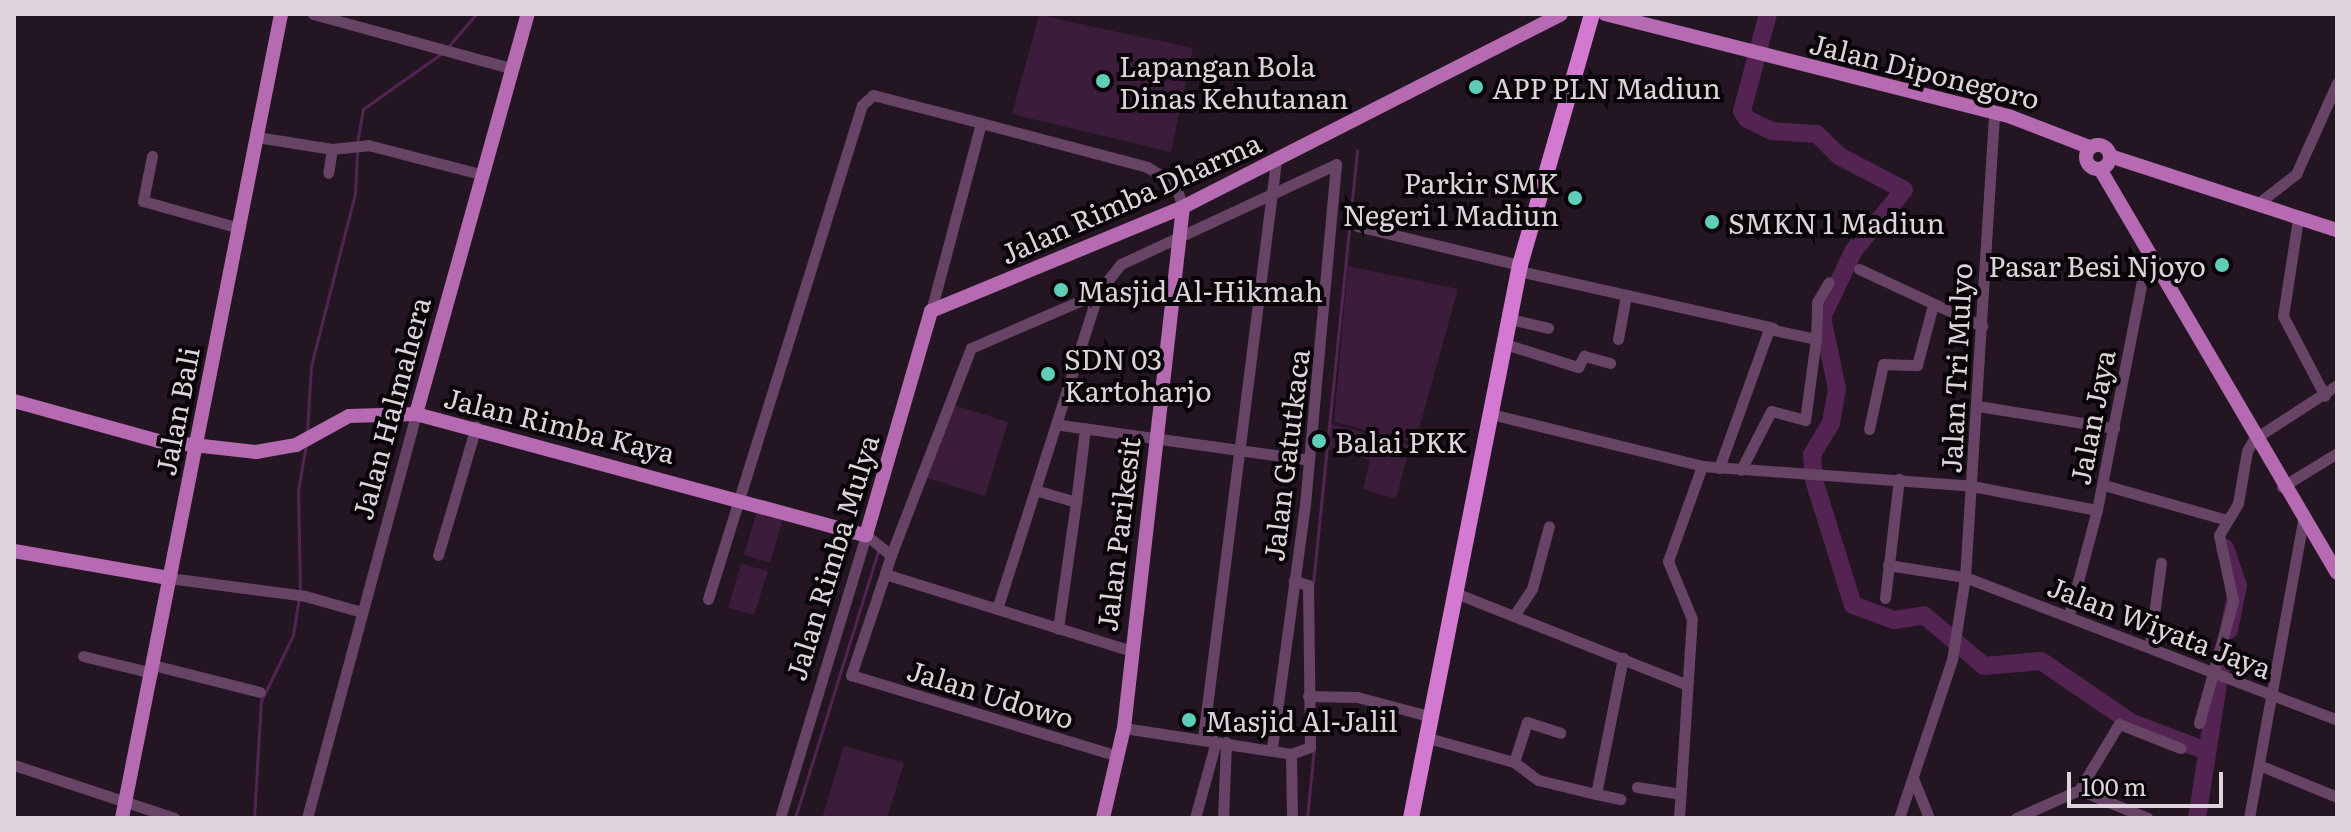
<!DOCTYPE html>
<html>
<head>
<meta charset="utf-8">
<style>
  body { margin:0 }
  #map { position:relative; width:2351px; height:832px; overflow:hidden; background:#231622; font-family:Literata,serif }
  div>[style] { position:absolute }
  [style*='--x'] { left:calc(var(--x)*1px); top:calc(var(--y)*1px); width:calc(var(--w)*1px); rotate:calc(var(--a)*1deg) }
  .green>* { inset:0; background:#3c1c3b }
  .stream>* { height:3px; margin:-1.5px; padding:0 1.5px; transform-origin:1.5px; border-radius:1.5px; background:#532452 }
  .river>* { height:18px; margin:-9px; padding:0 9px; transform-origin:9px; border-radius:9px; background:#532452 }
  .minor>* { height:11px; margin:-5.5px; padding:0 5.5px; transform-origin:5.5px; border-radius:5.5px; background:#674466 }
  .major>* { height:14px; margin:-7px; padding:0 7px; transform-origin:7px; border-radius:7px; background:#b56ab2 }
  .major>.ring { margin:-7px; padding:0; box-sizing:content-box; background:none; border:14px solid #b56ab2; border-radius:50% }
  .highway>* { height:16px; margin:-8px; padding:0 8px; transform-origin:8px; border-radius:8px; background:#d479d1 }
  .dots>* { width:22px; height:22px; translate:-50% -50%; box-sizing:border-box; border:4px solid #090408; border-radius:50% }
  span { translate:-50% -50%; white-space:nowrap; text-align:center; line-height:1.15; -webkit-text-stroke:8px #090408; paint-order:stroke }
  .poi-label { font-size:28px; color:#dcd3db }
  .left { translate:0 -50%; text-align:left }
  .right { translate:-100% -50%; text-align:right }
  .street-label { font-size:28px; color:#dcd3db }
  .frame { position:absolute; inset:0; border:16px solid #dcd3db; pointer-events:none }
  .scale { position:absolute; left:2067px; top:772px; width:156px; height:36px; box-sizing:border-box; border:4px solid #dcd3db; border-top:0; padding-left:10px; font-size:24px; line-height:28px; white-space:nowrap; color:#dcd3db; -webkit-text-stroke:6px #090408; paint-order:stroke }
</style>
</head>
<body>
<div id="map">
  <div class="green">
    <i style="clip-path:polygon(1039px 15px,1193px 48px,1171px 152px,1012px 114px)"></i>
    <i style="clip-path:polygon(1348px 266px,1458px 289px,1415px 443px,1334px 422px)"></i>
    <i style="clip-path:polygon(950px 404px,1008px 422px,985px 496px,924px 477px)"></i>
    <i style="clip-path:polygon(1329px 423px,1410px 445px,1396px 499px,1363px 489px,1370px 460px,1327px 449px)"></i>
    <i style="clip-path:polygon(757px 511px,783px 519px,770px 563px,744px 555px)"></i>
    <i style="clip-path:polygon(741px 564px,768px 571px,754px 615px,728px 608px)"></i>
    <i style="clip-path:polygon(844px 746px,904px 763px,887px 818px,822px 818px)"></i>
  </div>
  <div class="stream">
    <i style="--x:447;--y:48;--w:45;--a:-49.5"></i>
    <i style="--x:357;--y:143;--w:35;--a:-80"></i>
    <i style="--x:363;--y:109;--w:97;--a:-35.3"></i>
    <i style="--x:307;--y:433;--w:67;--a:-86.6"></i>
    <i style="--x:311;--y:366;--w:178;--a:-75.7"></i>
    <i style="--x:355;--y:194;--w:43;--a:-87.3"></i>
    <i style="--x:1313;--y:584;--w:436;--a:-84.2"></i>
    <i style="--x:300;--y:592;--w:101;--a:-91.1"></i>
    <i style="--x:298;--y:491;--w:48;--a:-80.3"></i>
    <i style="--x:254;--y:818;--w:117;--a:-86.6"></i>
    <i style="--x:261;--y:701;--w:73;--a:-64.1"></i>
    <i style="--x:293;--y:635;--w:36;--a:-81"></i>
    <i style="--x:795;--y:818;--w:280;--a:-72.7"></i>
    <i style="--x:1307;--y:818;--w:70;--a:-84.3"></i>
  </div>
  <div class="river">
    <i style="--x:1768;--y:14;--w:100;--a:105"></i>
    <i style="--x:1742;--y:111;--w:9;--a:58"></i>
    <i style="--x:1747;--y:119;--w:28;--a:26"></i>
    <i style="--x:1772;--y:131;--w:45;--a:3.8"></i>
    <i style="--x:1817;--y:134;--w:31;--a:45"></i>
    <i style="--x:1839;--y:156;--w:73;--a:27.6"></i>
    <i style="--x:1904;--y:190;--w:78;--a:129.8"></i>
    <i style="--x:1854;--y:250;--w:74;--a:115.5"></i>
    <i style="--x:1822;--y:317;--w:74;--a:78.2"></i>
    <i style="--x:1837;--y:389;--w:35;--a:100"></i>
    <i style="--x:1831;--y:423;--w:37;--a:121"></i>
    <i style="--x:1812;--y:455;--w:25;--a:85"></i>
    <i style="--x:1814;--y:480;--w:131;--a:72.7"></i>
    <i style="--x:1853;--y:605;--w:44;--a:20.1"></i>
    <i style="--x:1894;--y:620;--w:30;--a:-9"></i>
    <i style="--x:1924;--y:615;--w:79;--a:40.4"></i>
    <i style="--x:1984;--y:666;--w:57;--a:-5"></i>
    <i style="--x:2041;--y:661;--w:110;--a:34.3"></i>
    <i style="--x:2132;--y:723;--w:77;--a:20.6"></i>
    <i style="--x:2225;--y:548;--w:39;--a:71"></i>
    <i style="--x:2238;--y:585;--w:46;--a:101.3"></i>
    <i style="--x:2197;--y:818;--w:161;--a:-81.1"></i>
  </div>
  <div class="minor">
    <i style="--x:313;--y:14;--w:204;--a:15.3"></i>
    <i style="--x:981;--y:123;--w:172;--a:14.8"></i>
    <i style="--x:1147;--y:167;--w:33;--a:31"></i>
    <i style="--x:1175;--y:184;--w:24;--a:71"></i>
    <i style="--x:257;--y:137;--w:76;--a:9.1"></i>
    <i style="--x:332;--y:149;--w:24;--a:99"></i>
    <i style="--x:332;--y:149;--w:36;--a:-6"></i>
    <i style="--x:368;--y:145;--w:116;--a:14.5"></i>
    <i style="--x:152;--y:156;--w:46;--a:101.3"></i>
    <i style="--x:143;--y:201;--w:100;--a:15.7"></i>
    <i style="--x:2256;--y:205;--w:51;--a:-37.8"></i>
    <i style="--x:2296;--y:174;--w:100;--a:-65.7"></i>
    <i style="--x:2298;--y:219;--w:98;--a:98.8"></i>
    <i style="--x:2283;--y:316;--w:90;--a:62.3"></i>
    <i style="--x:1357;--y:226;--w:168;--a:13.5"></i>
    <i style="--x:1859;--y:269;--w:136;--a:24.9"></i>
    <i style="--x:1519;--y:271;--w:260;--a:12.6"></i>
    <i style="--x:1510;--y:319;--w:39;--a:13"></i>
    <i style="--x:1618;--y:339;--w:45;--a:-79.7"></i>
    <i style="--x:1816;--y:339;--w:37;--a:-88"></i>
    <i style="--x:1817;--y:302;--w:23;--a:-59"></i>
    <i style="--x:1505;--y:344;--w:77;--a:17.5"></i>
    <i style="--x:1578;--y:367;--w:13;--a:-61"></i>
    <i style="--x:1584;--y:356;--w:27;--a:15"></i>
    <i style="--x:1978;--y:406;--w:138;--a:9.2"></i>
    <i style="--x:1491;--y:414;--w:217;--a:13.8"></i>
    <i style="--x:1702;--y:466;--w:271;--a:4.2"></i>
    <i style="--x:1972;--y:486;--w:127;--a:10.9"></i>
    <i style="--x:2097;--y:510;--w:259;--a:-78.9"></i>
    <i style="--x:1061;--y:425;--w:250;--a:8"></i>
    <i style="--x:1869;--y:429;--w:66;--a:-77.8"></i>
    <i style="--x:1883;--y:364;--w:34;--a:2"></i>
    <i style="--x:1917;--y:365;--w:62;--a:-75.1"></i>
    <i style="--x:1719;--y:468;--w:148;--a:-70.2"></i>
    <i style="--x:1769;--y:329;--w:48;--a:12"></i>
    <i style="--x:1816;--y:339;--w:82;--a:97.7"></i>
    <i style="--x:1805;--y:420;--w:35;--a:-165"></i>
    <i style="--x:1771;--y:411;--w:66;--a:117"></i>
    <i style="--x:2104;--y:485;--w:128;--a:15.9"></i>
    <i style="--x:2282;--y:487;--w:65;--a:-31.7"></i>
    <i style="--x:1038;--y:491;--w:40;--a:16"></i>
    <i style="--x:1076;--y:502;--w:128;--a:98.1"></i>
    <i style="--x:1076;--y:502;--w:74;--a:-83"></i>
    <i style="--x:438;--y:555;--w:134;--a:-73.5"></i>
    <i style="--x:891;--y:555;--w:222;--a:-68.9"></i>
    <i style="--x:971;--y:348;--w:138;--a:-23.4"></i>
    <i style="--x:1098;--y:293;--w:37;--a:-52"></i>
    <i style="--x:1121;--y:264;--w:237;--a:-24.9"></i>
    <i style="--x:1336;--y:164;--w:341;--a:95.2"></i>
    <i style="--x:1305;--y:504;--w:246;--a:97.7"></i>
    <i style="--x:1888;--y:565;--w:78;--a:8.9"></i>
    <i style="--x:1965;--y:577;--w:399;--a:21"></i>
    <i style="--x:885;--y:574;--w:107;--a:108.6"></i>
    <i style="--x:851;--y:675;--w:278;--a:16.9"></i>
    <i style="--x:169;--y:578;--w:137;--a:7.5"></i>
    <i style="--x:305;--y:596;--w:59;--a:15.7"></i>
    <i style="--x:1458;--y:594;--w:244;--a:21.6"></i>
    <i style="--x:1885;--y:598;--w:120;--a:-83.3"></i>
    <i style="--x:708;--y:599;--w:517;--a:-72.69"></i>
    <i style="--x:862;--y:105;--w:15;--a:-42"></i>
    <i style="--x:873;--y:95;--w:112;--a:14.5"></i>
    <i style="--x:981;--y:123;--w:195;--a:104.9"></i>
    <i style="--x:997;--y:609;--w:332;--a:-72.3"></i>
    <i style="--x:1515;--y:614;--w:30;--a:-56"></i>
    <i style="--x:1532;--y:589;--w:65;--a:-74.9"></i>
    <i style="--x:2069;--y:615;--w:109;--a:-75.1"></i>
    <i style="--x:2150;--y:644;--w:82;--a:-82.3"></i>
    <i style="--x:83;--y:656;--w:71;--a:13.8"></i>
    <i style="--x:153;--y:665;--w:110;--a:14.2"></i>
    <i style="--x:1308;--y:696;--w:49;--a:1.2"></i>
    <i style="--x:1357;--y:697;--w:78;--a:14.9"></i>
    <i style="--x:2199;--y:723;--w:127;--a:-74.4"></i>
    <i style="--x:2233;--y:601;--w:67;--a:-102"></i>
    <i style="--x:2219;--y:535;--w:37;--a:-59"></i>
    <i style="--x:2238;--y:503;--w:53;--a:-80.2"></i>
    <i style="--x:2247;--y:451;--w:14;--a:-60"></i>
    <i style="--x:2254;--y:439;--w:99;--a:-33"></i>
    <i style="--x:1124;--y:728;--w:169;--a:8.8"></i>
    <i style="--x:1203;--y:738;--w:582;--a:-82.79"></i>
    <i style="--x:1428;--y:738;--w:89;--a:15.6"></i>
    <i style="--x:1514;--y:762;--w:42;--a:-72"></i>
    <i style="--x:1527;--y:722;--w:35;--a:18"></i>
    <i style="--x:1291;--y:754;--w:20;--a:-20"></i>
    <i style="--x:1310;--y:747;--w:162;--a:-90.7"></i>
    <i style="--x:1308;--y:585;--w:15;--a:-164"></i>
    <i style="--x:1291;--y:754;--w:64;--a:89.1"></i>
    <i style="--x:1514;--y:762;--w:30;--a:37"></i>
    <i style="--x:1538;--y:780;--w:60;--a:13.6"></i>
    <i style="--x:1596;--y:794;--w:139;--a:-78.8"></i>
    <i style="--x:14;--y:765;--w:169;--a:18.3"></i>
    <i style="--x:2259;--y:765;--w:84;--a:22.3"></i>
    <i style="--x:1913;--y:778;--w:43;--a:68.2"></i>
    <i style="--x:1637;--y:787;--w:44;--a:9.2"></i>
    <i style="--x:2079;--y:790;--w:77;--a:-58.8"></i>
    <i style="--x:2119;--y:724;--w:66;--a:21.5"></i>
    <i style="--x:1596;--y:794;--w:25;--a:12"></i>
    <i style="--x:307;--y:818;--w:418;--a:-74.9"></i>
    <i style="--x:780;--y:818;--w:296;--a:-73.1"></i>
    <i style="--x:866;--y:535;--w:32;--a:39"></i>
    <i style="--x:891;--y:555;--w:20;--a:108"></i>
    <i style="--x:885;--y:574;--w:256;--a:17.3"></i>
    <i style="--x:1195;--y:818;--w:80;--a:-74.7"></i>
    <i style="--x:1223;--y:818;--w:76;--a:-87.7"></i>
    <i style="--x:1679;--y:818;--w:199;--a:-86.3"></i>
    <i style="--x:1692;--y:619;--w:63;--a:-112.5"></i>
    <i style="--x:1668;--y:561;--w:101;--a:-70.3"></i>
    <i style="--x:1899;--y:818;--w:167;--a:-71.5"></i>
    <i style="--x:1952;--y:660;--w:84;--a:-81.1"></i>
    <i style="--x:1965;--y:577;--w:464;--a:-86.4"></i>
    <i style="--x:2016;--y:818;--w:69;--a:-24"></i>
    <i style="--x:2079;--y:790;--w:74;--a:22.1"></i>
    <i style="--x:2249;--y:818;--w:302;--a:-79.7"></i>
  </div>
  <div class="major">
    <i style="--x:1605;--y:14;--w:419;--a:14.2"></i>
    <i style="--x:2011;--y:117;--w:84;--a:21"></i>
    <i class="ring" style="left:2086px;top:145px;width:10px;height:10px"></i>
    <i style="--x:2110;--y:156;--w:239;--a:18.1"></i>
    <i style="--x:2100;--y:169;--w:468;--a:59.6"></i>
    <i style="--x:14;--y:401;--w:149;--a:15.5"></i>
    <i style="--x:158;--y:441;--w:99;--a:6.4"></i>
    <i style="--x:256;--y:452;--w:41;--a:-9.9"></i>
    <i style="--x:296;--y:445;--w:60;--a:-28.7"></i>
    <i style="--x:349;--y:416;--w:67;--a:-1.7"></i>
    <i style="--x:416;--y:414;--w:466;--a:15.1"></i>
    <i style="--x:866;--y:535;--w:233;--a:-73.8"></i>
    <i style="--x:931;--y:311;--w:273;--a:-22.4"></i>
    <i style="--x:1183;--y:207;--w:424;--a:-27"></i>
    <i style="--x:416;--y:414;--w:415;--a:-74.4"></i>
    <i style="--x:14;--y:551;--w:157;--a:9.9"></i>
    <i style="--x:122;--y:818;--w:820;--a:-78.81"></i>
    <i style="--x:1103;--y:818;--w:92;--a:-76.9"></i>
    <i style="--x:1124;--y:728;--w:524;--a:-83.54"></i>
  </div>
  <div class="highway">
    <i style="--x:1411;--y:818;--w:564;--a:-78.85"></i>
    <i style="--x:1520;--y:265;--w:261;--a:-74"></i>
  </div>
  <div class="dots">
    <i style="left:1103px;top:81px;background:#5eceb8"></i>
    <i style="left:1476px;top:87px;background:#5eceb8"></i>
    <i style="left:1575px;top:198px;background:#5eceb8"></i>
    <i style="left:1712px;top:222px;background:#5eceb8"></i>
    <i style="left:2222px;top:265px;background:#5eceb8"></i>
    <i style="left:1061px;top:290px;background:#5eceb8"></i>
    <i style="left:1048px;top:374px;background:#5eceb8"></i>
    <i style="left:1319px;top:441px;background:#5eceb8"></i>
    <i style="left:1189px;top:720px;background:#5eceb8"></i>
  </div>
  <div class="poi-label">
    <span class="left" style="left:1119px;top:81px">Lapangan Bola<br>Dinas Kehutanan</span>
    <span class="left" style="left:1492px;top:87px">APP PLN Madiun</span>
    <span class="right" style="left:1559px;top:198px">Parkir SMK<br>Negeri 1 Madiun</span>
    <span class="left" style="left:1728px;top:222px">SMKN 1 Madiun</span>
    <span class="right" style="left:2206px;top:265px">Pasar Besi Njoyo</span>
    <span class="left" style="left:1077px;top:290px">Masjid Al-Hikmah</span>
    <span class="left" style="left:1064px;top:374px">SDN 03<br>Kartoharjo</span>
    <span class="left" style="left:1335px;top:441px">Balai PKK</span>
    <span class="left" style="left:1205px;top:720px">Masjid Al-Jalil</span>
  </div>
  <div class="street-label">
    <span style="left:1925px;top:70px;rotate:14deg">Jalan Diponegoro</span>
    <span style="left:1130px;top:197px;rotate:-24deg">Jalan Rimba Dharma</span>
    <span style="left:1955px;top:368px;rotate:-87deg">Jalan Tri Mulyo</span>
    <span style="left:390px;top:408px;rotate:-75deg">Jalan Halmahera</span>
    <span style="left:176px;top:411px;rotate:-79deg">Jalan Bali</span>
    <span style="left:2091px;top:417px;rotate:-79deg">Jalan Jaya</span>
    <span style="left:560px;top:424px;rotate:14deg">Jalan Rimba Kaya</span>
    <span style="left:1285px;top:455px;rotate:-83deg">Jalan Gatutkaca</span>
    <span style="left:1117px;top:534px;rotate:-83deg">Jalan Parikesit</span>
    <span style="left:831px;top:557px;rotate:-73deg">Jalan Rimba Mulya</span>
    <span style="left:2160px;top:626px;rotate:21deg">Jalan Wiyata Jaya</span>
    <span style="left:991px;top:693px;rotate:17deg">Jalan Udowo</span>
  </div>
  <div class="frame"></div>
  <div class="scale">100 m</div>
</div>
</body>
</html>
